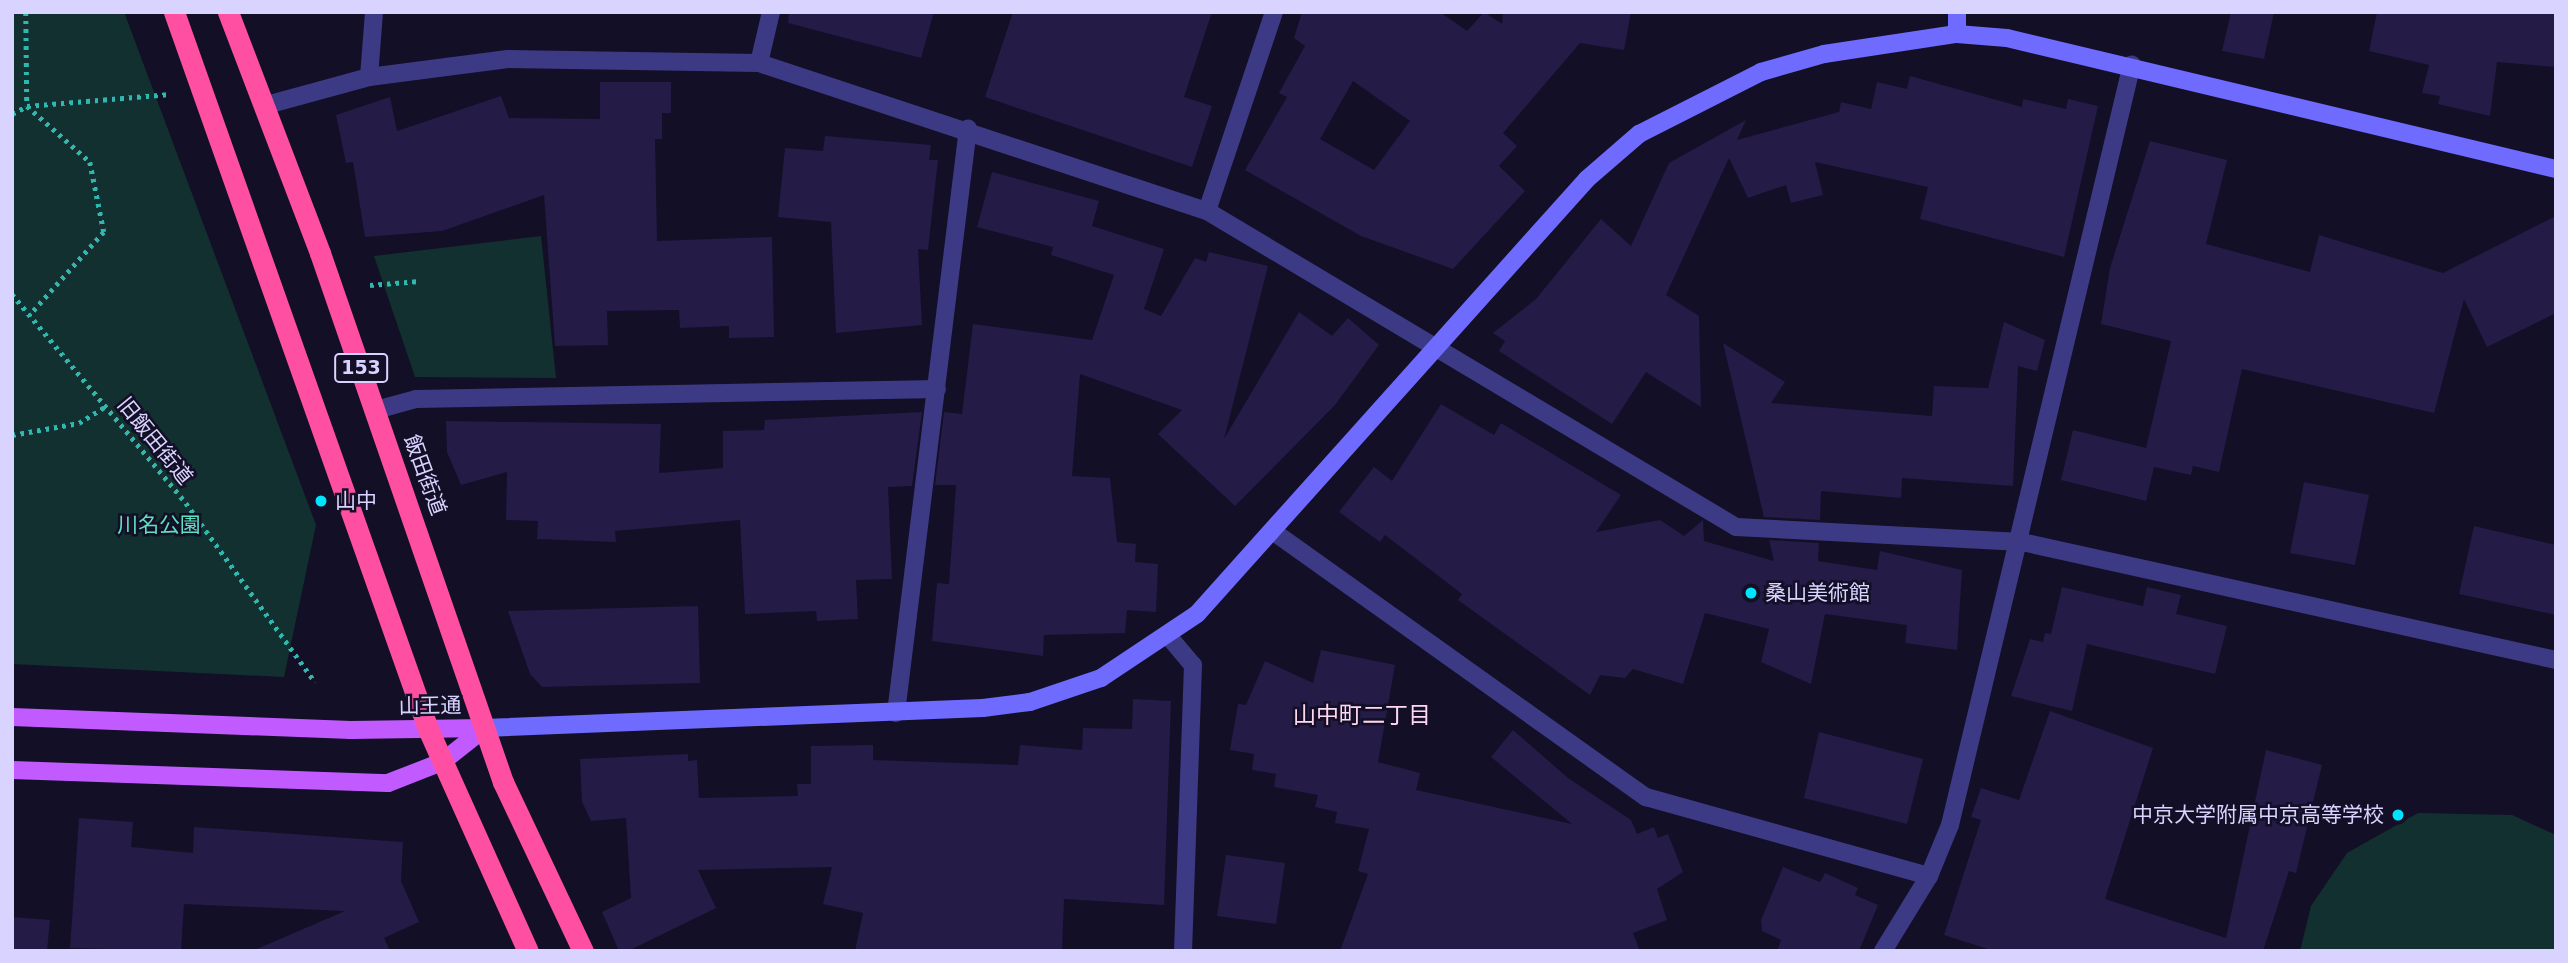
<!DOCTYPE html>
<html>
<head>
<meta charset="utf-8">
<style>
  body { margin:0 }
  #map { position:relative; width:2568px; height:963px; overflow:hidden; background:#130f26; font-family:"DejaVu Sans","Noto Sans JP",sans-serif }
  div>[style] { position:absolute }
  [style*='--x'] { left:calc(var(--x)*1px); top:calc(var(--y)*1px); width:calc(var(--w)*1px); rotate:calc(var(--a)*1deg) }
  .green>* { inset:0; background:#12302f }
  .building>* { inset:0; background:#241b47 }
  .path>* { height:4.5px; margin-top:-2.25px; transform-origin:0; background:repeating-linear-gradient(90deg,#2fb8b0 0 3.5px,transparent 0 8.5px) }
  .street>* { height:18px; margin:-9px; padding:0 9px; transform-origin:9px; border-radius:9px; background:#3d3a85 }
  .secondary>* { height:18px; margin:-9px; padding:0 9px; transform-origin:9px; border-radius:9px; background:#6f6bff }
  .primary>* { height:18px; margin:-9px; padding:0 9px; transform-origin:9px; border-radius:9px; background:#c25bff }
  .highway>* { height:21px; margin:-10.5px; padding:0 10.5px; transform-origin:10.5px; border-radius:10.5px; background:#ff4fa3 }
  .dots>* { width:19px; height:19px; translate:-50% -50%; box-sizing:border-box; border:4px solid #130f26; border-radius:50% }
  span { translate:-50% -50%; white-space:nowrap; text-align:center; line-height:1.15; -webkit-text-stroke:5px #130f26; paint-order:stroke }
  .shield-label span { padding:2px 5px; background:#130f26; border:2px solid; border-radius:5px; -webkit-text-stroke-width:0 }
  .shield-label { font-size:19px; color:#d9d4ff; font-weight:700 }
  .street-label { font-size:21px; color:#d9d4ff }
  .poi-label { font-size:21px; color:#d9d4ff }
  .left { translate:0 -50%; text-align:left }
  .right { translate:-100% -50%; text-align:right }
  .park-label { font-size:21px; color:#5fe0c0 }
  .neighbourhood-label { font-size:23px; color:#ffd6f0 }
  .frame { position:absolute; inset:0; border:14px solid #d9d4ff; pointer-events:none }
</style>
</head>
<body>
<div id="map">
  <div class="green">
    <i style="clip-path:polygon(12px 12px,124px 12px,316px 525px,284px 677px,12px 664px)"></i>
    <i style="clip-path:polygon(541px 236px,556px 378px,415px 377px,374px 256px)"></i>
    <i style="clip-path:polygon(2418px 813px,2512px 815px,2556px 835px,2556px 951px,2300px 951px,2311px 906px,2347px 853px)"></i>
  </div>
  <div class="building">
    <i style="clip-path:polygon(789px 12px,934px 12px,921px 58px,788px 23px)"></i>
    <i style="clip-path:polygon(1013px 12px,1212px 12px,1184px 97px,1212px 106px,1192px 167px,985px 97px)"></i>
    <i style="clip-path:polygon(evenodd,1302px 12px,1440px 12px,1467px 31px,1484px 12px,1502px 24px,1503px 12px,1631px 12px,1624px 50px,1580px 43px,1503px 133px,1517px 146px,1499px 166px,1525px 191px,1453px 269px,1361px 236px,1245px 170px,1287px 97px,1279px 93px,1305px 46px,1294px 38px,1302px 12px,1353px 81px,1410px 121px,1374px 170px,1320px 139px,1353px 81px)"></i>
    <i style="clip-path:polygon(2231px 12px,2274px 12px,2264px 59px,2222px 51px)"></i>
    <i style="clip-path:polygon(2377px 12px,2556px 12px,2556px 67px,2497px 62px,2490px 116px,2438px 104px,2440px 96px,2422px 93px,2429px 65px,2369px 51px)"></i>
    <i style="clip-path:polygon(1910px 76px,2022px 107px,2023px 99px,2066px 109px,2068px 99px,2098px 106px,2064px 257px,1920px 219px,1928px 187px,1815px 162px,1823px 195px,1791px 203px,1786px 185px,1748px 198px,1729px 158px,1666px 295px,1699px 316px,1701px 407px,1646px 372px,1612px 424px,1499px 351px,1505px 341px,1493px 333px,1536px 299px,1601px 219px,1631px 246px,1669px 163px,1746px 120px,1737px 140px,1839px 112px,1841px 102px,1871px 109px,1877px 82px,1907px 89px)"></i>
    <i style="clip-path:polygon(600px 82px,671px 82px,671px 113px,662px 113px,662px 139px,655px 139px,657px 241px,772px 237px,774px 337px,729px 338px,729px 326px,680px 328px,679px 310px,607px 311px,608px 345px,555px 346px,544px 195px,442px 231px,365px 237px,353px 162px,346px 163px,336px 115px,390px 97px,397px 131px,501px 96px,509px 118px,600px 119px)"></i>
    <i style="clip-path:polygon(825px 136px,931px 145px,929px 160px,938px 160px,928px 250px,918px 249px,922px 325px,836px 333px,831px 222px,778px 217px,785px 148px,823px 151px)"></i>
    <i style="clip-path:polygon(2150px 141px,2227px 160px,2206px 244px,2310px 272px,2319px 235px,2443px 273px,2556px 216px,2556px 313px,2487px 347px,2464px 299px,2434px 413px,2242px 369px,2219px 472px,2193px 466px,2191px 475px,2154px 467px,2146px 501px,2061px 480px,2073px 430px,2146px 448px,2171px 341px,2101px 324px,2110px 268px)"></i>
    <i style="clip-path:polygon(992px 172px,1099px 201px,1092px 226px,1164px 249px,1144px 309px,1161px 316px,1195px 258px,1206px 262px,1209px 252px,1268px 266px,1224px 439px,1299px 312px,1332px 336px,1348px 318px,1379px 345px,1335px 405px,1235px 506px,1158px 434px,1182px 410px,1080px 374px,1072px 476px,1110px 478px,1117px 542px,1136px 544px,1135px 562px,1158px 564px,1156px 612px,1127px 610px,1125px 633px,1044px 635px,1043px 656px,932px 641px,937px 583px,949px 584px,956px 485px,935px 485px,944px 412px,962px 414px,973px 324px,1092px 340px,1114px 275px,1051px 255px,1053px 247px,977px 227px)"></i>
    <i style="clip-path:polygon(2004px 322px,2045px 340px,2037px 371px,2018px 366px,2013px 486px,1902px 478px,1901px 498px,1821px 491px,1820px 520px,1764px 517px,1723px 343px,1785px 382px,1771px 403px,1932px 416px,1934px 386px,1988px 388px)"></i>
    <i style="clip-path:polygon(1441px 404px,1494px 435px,1501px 423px,1621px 495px,1596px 532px,1660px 520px,1684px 536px,1703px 520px,1704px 541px,1774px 561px,1769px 540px,1819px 543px,1818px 561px,1877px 570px,1880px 551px,1962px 570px,1957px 650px,1905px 643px,1907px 625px,1825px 614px,1811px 684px,1761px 662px,1769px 629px,1705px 613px,1683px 684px,1633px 669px,1625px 678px,1600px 675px,1590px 695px,1458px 600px,1462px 594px,1385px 535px,1380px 542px,1339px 512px,1374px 467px,1392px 481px)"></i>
    <i style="clip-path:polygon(922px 412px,912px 486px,888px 487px,892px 579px,856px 580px,858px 619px,817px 621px,816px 611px,745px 614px,740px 520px,615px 531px,616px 542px,537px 539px,538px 521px,506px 520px,507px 472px,461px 485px,447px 452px,446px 421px,661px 424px,659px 473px,723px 468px,723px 431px,764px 430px,765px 420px)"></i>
    <i style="clip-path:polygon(2304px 482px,2369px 495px,2355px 565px,2290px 553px)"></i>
    <i style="clip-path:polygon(2474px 526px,2556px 545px,2556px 615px,2459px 594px)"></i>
    <i style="clip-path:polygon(2062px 587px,2143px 606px,2147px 587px,2181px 595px,2176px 614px,2227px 626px,2215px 674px,2087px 644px,2072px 711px,2011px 696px,2030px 639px,2043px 642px,2045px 633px,2051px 634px)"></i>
    <i style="clip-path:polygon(698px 606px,700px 683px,542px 687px,530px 674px,508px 611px)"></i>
    <i style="clip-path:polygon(1321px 650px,1395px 665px,1378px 762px,1420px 773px,1416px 790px,1572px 824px,1491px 757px,1513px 730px,1568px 778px,1631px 820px,1637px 834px,1654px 827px,1658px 838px,1668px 834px,1683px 872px,1657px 889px,1667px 920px,1633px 933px,1640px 951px,1340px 951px,1368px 874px,1358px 871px,1369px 829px,1335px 823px,1337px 812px,1315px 807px,1318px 795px,1274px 787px,1276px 774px,1252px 770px,1254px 754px,1230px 750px,1238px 704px,1246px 705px,1265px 661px,1313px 683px)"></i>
    <i style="clip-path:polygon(1133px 699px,1171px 701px,1164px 905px,1064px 899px,1062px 951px,855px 951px,863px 913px,823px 904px,832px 867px,698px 870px,716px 908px,628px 951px,619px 951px,602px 912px,631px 898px,626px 818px,591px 821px,582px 802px,580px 759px,688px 754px,688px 761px,697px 760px,699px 798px,798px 796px,797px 784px,811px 784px,811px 746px,873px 745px,873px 760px,1018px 765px,1020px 745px,1082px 750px,1083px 728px,1132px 729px)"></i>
    <i style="clip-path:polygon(2050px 711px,2153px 748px,2105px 899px,2226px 938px,2266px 750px,2322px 765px,2296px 873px,2289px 871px,2263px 951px,1994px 951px,1944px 935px,1981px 820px,1971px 817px,1981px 788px,2019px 800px)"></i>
    <i style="clip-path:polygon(1819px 732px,1923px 759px,1907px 824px,1804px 798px)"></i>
    <i style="clip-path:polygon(79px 818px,133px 822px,131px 847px,193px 853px,194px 827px,403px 842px,401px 881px,419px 922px,384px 938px,390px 951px,252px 951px,345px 911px,184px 904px,181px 951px,70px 948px)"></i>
    <i style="clip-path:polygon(1226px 855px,1285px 863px,1276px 924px,1217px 916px)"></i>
    <i style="clip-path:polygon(1783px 867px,1820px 882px,1825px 873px,1858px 888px,1855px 895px,1878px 905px,1859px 951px,1777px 951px,1781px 940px,1762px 931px,1761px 920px)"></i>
    <i style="clip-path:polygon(12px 917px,50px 920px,47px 951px,12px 951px)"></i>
  </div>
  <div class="path">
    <i style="--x:26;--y:12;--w:94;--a:89.4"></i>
    <i style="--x:27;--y:106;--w:144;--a:-4.8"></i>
    <i style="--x:12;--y:114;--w:17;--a:-28"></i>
    <i style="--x:27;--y:106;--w:84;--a:41.6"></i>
    <i style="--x:90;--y:162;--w:71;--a:78.7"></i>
    <i style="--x:104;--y:232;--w:111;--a:131.7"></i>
    <i style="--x:370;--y:285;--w:50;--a:-4.6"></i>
    <i style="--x:12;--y:294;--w:272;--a:50.2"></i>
    <i style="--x:186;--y:503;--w:221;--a:54.2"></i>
    <i style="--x:12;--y:435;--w:68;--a:-10.2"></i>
    <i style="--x:79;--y:423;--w:32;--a:-32"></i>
  </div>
  <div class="street">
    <i style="--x:759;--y:63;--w:52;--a:-76.8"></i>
    <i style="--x:369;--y:77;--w:65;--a:-85.6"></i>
    <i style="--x:263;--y:106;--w:110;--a:-15.3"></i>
    <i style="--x:369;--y:77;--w:140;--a:-7.4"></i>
    <i style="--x:508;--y:59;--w:251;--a:0.9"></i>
    <i style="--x:759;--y:63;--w:472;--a:18.3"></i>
    <i style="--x:1207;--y:211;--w:616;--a:30.85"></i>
    <i style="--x:1736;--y:527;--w:286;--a:3"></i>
    <i style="--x:2022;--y:542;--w:547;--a:12.46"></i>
    <i style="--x:1207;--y:211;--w:210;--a:-71.4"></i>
    <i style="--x:376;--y:410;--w:41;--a:-15.4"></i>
    <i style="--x:416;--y:399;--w:521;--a:-1.1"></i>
    <i style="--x:1274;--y:532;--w:457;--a:35.5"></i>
    <i style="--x:1646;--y:797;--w:294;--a:15.6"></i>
    <i style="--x:1170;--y:638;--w:35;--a:50"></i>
    <i style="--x:1193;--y:665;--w:286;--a:92"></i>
    <i style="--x:896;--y:713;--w:589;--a:-82.98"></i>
    <i style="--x:1883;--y:951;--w:88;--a:-58.5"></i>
    <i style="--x:1929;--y:876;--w:55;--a:-67.6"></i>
    <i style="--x:1950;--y:825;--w:782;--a:-76.55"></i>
  </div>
  <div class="secondary">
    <i style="--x:1957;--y:34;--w:22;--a:-90"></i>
    <i style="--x:485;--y:728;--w:498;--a:-2.3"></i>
    <i style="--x:983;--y:708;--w:47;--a:-7.3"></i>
    <i style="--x:1030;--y:702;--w:75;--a:-18.7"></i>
    <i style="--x:1101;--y:678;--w:115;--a:-33.7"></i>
    <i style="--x:1197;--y:614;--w:584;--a:-48.12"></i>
    <i style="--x:1587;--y:179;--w:69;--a:-40.9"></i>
    <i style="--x:1639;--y:134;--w:137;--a:-26.9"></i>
    <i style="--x:1761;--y:72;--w:66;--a:-15.9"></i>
    <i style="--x:1824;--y:54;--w:134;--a:-8.6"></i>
    <i style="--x:1957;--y:34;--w:50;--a:4.6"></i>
    <i style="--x:2007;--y:38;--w:564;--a:13.42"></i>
  </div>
  <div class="primary">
    <i style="--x:12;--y:717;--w:339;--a:2.2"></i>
    <i style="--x:351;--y:730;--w:134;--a:-0.9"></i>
    <i style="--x:12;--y:770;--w:376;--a:2"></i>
    <i style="--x:388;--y:783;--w:58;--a:-21.3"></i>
    <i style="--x:442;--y:762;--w:55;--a:-38.3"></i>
  </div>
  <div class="highway">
    <i style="--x:174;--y:12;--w:761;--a:70.49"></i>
    <i style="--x:428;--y:729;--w:243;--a:65.8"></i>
    <i style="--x:228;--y:12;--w:258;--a:69.1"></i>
    <i style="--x:320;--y:253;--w:560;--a:70.92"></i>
    <i style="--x:503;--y:782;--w:187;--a:64.7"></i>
  </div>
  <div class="dots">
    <i style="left:321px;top:501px;background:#00e5ff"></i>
    <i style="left:1751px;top:593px;background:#00e5ff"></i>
    <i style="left:2398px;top:815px;background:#00e5ff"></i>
  </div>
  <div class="shield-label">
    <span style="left:361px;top:368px">153</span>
  </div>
  <div class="street-label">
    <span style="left:155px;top:441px;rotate:51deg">旧飯田街道</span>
    <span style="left:425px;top:475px;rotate:70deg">飯田街道</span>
    <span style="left:430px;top:706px;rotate:-1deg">山王通</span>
  </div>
  <div class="poi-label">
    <span class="left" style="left:335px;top:501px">山中</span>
    <span class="left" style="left:1765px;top:593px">桑山美術館</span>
    <span class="right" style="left:2384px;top:815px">中京大学附属中京高等学校</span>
  </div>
  <div class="park-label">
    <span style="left:159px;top:525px">川名公園</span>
  </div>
  <div class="neighbourhood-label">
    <span style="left:1362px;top:715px">山中町二丁目</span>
  </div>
  <div class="frame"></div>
</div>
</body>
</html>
